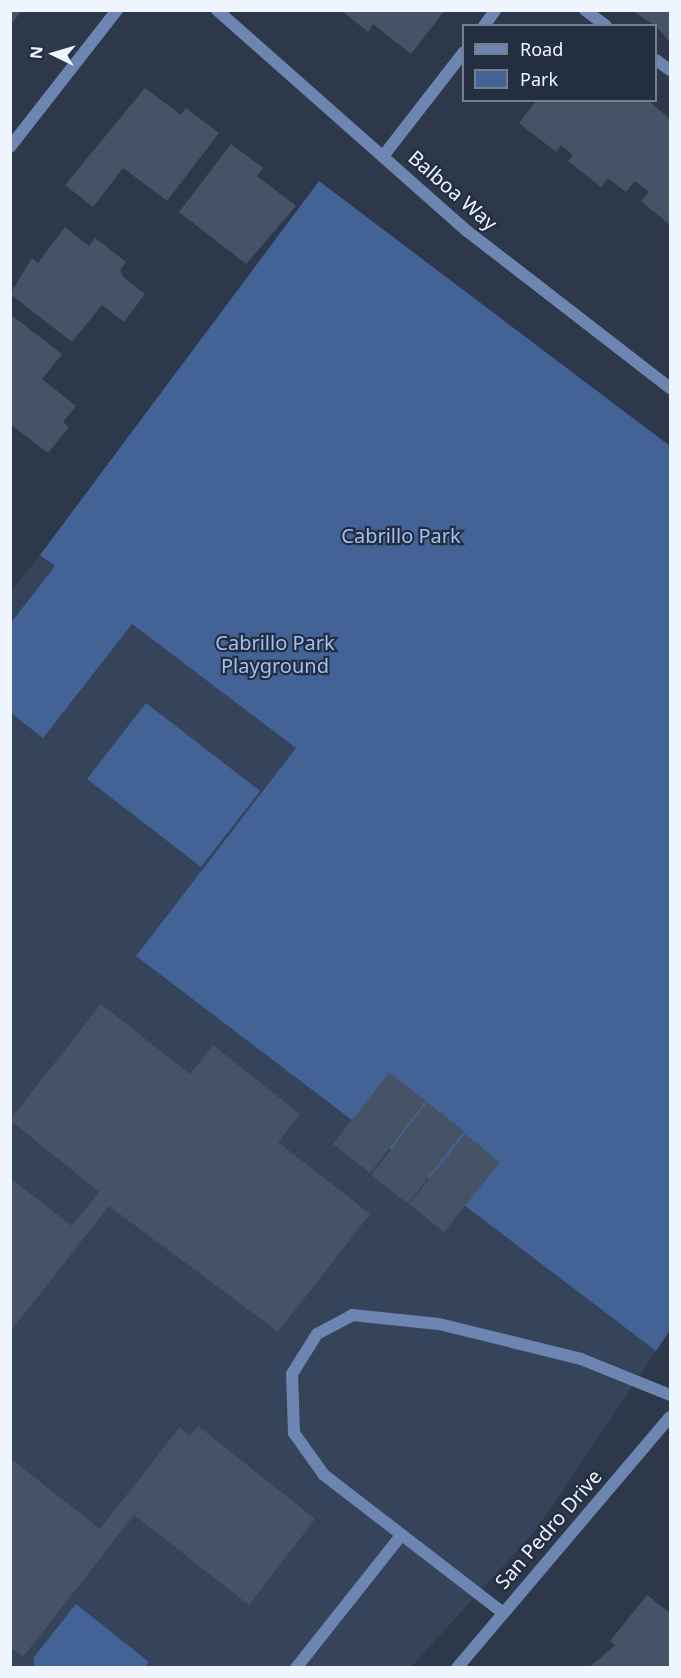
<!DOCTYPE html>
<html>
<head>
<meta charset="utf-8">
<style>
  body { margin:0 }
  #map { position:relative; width:681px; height:1678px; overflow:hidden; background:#2d384b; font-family:"Noto Sans",sans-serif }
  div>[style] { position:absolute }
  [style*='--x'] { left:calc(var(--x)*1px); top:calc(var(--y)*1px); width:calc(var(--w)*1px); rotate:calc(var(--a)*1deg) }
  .built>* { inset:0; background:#35445b }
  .green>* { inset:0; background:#436295 }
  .building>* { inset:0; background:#465266 }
  .lane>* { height:12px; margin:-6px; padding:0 6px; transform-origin:6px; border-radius:6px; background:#6c86b1 }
  .street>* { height:12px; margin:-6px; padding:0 6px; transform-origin:6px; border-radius:6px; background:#6c86b1 }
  span { translate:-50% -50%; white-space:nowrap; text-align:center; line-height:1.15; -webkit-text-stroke:4.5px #232e40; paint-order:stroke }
  .street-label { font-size:20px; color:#eff5ff }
  .park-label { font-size:20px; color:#a2c0f1 }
  .frame { position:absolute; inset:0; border:12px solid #eff5ff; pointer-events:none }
  .legend { position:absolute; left:462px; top:24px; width:195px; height:78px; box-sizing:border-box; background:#232e40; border:2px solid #757e8c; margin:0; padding:8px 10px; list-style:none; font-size:18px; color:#eff5ff }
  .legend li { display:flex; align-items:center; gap:12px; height:30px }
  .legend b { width:30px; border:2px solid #757e8c }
  .north { position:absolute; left:24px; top:24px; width:60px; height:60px; -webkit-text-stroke:4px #232e40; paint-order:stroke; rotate:275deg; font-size:16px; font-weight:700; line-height:24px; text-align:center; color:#eff5ff }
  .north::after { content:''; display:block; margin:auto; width:21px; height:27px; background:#eff5ff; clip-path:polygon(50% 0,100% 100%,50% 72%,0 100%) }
</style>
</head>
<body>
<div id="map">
  <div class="built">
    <i style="clip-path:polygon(40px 555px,297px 748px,136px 956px,656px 1351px,536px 1530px,411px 1667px,11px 1667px,10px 593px)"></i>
  </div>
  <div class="green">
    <i style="clip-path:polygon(319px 181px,670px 446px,670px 1330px,656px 1351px,136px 956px,296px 748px,132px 624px,43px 738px,11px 713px,10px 624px,55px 566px,40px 555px)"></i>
    <i style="clip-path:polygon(146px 703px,260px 791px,201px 867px,87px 779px)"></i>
    <i style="clip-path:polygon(76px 1604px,149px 1662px,145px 1667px,34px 1667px,34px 1657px)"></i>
  </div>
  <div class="building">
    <i style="clip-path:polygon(10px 10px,22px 10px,10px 26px)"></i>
    <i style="clip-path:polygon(341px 10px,445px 10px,411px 54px,373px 24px,368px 32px)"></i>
    <i style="clip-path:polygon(631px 10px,670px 10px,670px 42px,656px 26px)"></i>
    <i style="clip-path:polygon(145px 88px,181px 115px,186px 108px,219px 133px,167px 201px,123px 168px,93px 207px,65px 185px)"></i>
    <i style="clip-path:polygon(537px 100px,649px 101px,670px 119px,670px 225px,641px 201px,649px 192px,635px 181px,626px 192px,608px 178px,601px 187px,568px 161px,573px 155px,561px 145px,556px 152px,519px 123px)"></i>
    <i style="clip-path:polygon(231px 144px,263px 168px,257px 176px,296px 206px,246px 264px,179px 212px)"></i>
    <i style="clip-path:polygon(65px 227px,89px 246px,95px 238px,126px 262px,120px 270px,123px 277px,145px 294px,124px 322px,102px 305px,72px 342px,10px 294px,32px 258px,38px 263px)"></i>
    <i style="clip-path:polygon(10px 314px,62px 354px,42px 379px,76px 406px,63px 422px,69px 427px,48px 453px,10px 424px)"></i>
    <i style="clip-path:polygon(101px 1004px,190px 1074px,213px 1045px,300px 1114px,278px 1142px,370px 1214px,278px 1332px,109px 1206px,10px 1332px,10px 1178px,72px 1226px,99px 1192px,10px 1120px)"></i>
    <i style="clip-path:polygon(389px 1073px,426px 1101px,370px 1173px,333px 1144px)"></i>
    <i style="clip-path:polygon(427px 1102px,464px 1131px,408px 1204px,371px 1175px)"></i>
    <i style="clip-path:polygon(465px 1134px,500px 1162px,444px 1232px,409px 1204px)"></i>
    <i style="clip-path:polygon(198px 1426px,315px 1519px,249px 1605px,134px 1515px,23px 1657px,10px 1647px,10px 1458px,100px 1529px,180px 1427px,190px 1436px)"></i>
    <i style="clip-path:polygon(647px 1595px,670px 1613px,670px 1668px,589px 1668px,615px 1645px,610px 1641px)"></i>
  </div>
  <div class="lane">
    <i style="--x:585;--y:10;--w:26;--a:37"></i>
    <i style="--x:484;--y:26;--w:19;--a:-55"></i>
    <i style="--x:656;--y:60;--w:17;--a:36"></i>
    <i style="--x:384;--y:155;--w:130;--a:-52.2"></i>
    <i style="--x:502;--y:1612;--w:225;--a:-142.4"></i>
    <i style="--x:324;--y:1475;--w:52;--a:-125.5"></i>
    <i style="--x:294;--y:1433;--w:59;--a:-91.9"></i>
    <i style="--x:292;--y:1374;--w:47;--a:-58"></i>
    <i style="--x:317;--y:1334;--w:40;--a:-28"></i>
    <i style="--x:352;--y:1315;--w:87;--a:5.9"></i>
    <i style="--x:439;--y:1324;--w:146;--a:13.8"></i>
    <i style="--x:581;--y:1359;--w:96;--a:22"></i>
    <i style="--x:296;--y:1668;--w:167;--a:-51.6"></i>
  </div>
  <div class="street">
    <i style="--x:217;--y:10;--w:334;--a:41.5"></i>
    <i style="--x:467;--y:231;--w:257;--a:37.7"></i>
    <i style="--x:10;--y:147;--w:174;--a:-52"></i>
    <i style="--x:457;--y:1668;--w:329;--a:-49.7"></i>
  </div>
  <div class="street-label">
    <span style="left:453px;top:190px;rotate:41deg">Balboa Way</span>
    <span style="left:548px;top:1529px;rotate:-49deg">San Pedro Drive</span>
  </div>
  <div class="park-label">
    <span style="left:401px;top:535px">Cabrillo Park</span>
    <span style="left:275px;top:654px">Cabrillo Park<br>Playground</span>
  </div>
  <div class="frame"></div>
  <ul class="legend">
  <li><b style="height:8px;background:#6c86b1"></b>Road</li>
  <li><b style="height:16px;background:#436295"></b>Park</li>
  </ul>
  <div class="north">N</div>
</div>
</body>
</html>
